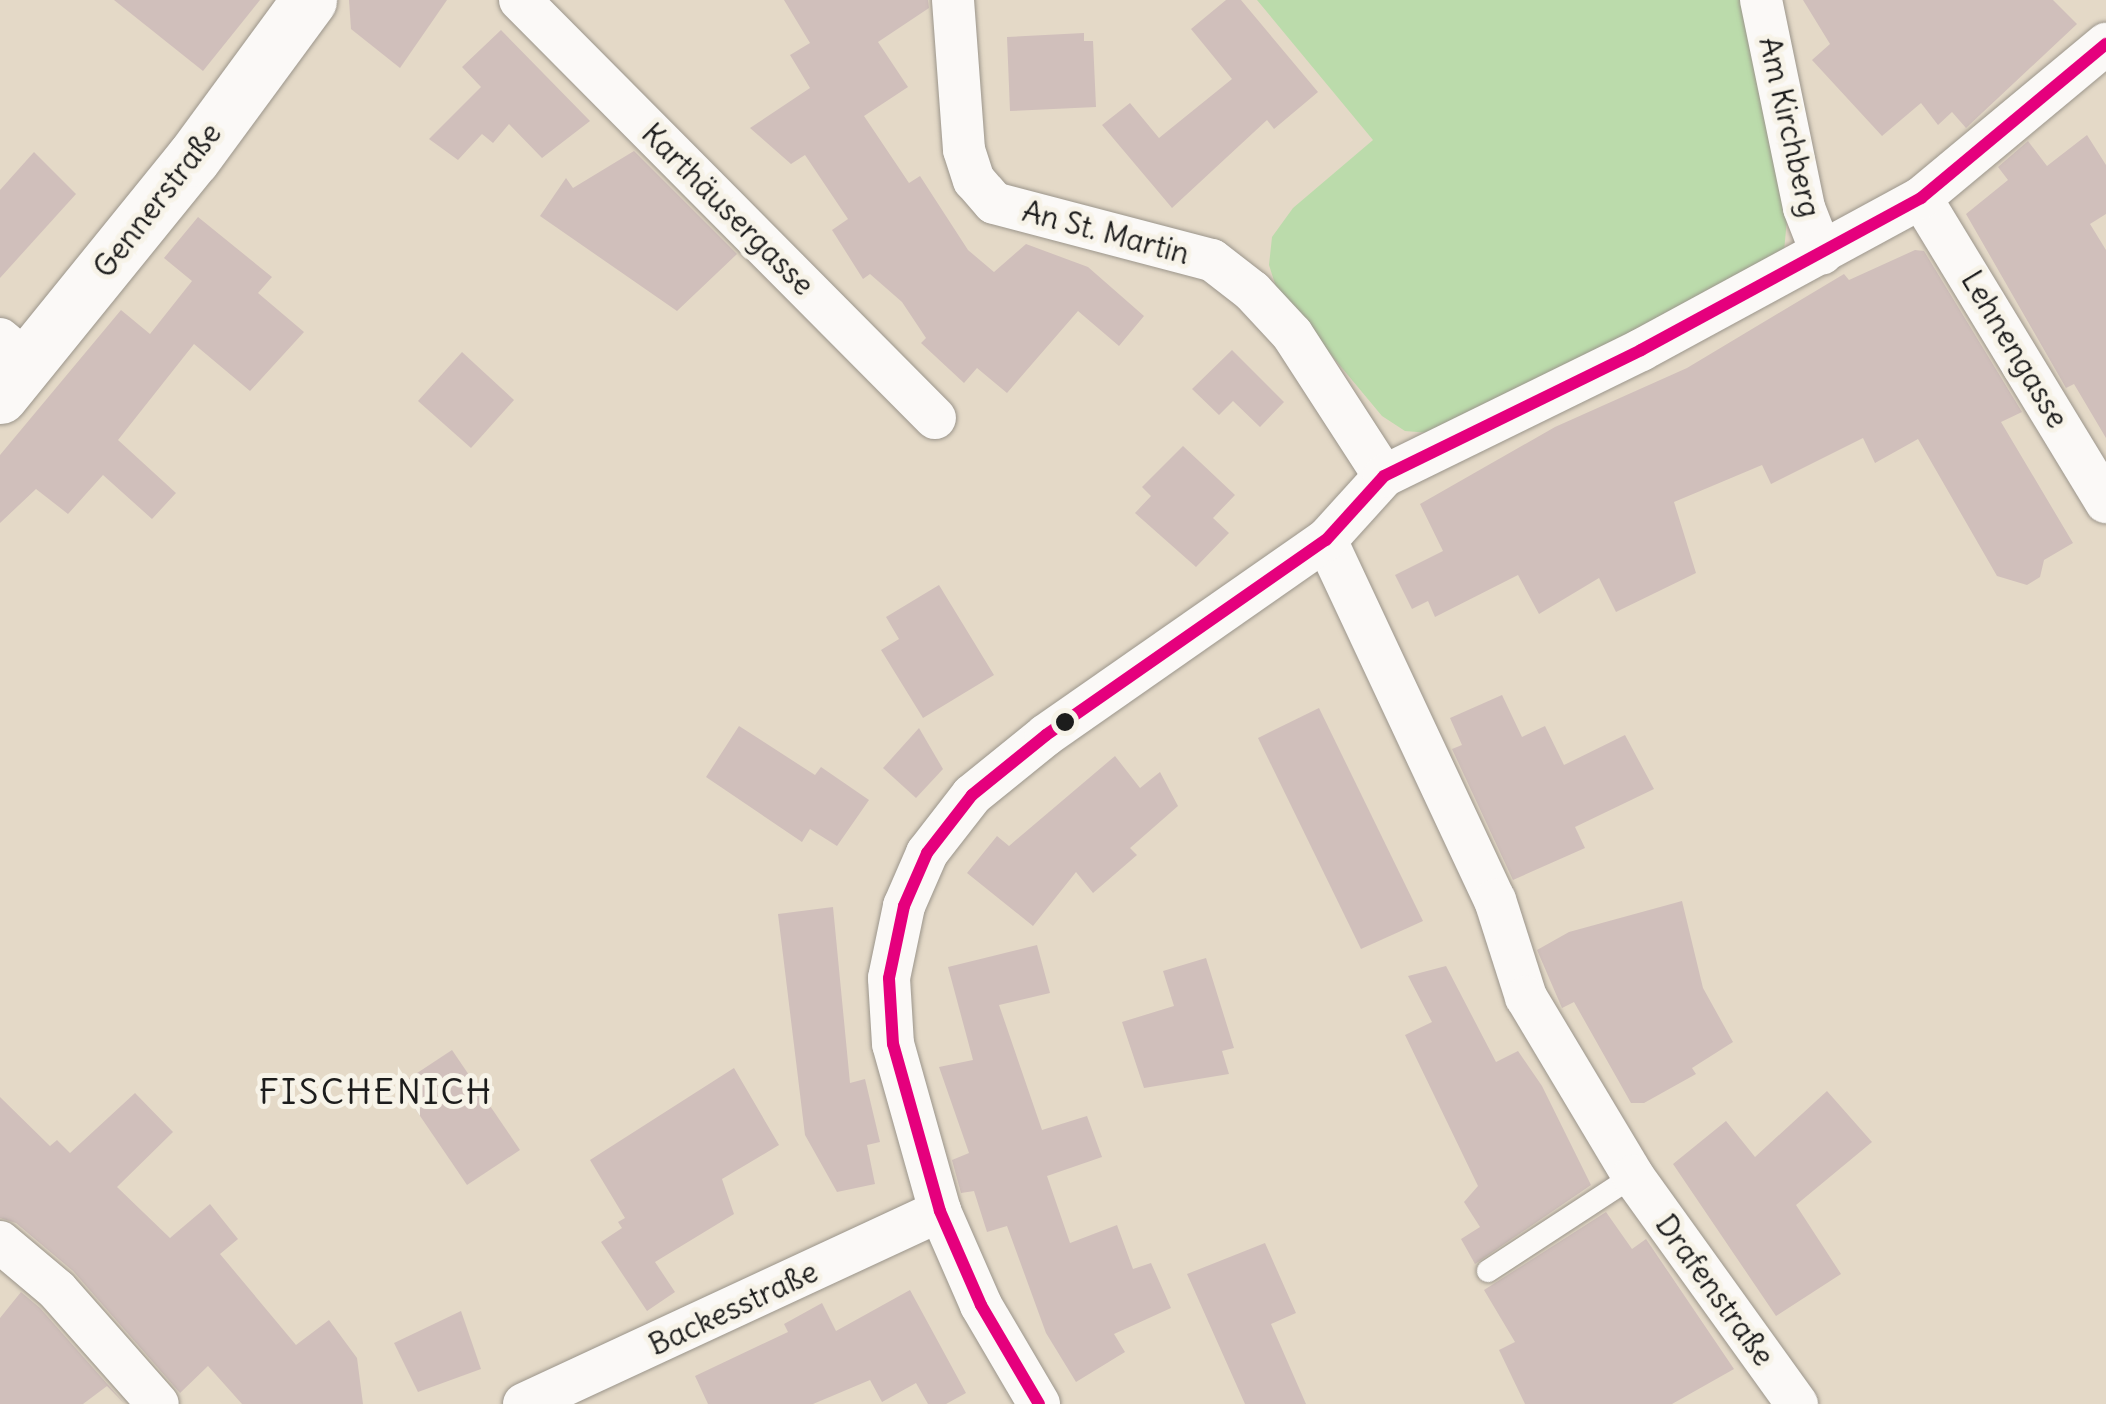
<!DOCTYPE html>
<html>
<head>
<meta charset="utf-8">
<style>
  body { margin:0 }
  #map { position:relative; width:2106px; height:1404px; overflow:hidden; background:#e4d9c7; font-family:Delius,sans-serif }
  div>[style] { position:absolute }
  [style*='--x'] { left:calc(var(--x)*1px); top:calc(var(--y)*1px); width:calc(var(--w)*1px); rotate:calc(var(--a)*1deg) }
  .green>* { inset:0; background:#bbdbab }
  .building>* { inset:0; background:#d0bfbb }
  .roads { filter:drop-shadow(0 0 2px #9b958b) drop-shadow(0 0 2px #9b958b) }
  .lane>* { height:22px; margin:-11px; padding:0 11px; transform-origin:11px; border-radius:11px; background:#fbf9f7 }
  .street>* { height:42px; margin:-21px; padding:0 21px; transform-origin:21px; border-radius:21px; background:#fbf9f7 }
  .secondary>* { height:55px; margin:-27.5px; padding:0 27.5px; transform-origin:27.5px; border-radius:27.5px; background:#fbf9f7 }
  .bus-1>* { height:12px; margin:-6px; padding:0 6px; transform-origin:6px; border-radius:6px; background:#e5007d }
  .dots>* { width:28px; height:28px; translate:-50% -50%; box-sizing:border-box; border:5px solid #f7f3e8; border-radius:50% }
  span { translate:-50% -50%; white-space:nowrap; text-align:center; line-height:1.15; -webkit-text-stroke:10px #f7f3e8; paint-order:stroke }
  .street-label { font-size:30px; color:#1c1c1c }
  .quarter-label { font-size:35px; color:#1c1c1c; letter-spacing:2.5px }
</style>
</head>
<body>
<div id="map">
  <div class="green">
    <i style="clip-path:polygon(1257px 0,1749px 0,1788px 207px,1784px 252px,1712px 297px,1430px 433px,1405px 431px,1382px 416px,1277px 290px,1269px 265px,1272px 237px,1293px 208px,1373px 140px)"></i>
  </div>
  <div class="building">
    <i style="clip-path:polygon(114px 0,260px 0,203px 71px)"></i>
    <i style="clip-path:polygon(349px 0,447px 0,400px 68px,351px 29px)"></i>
    <i style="clip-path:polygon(784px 0,928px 0,929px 8px,878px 42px,908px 87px,864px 116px,909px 183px,920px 176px,968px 250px,994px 272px,1026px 244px,1088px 267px,1144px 316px,1119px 346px,1078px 311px,1007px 393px,977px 368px,964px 383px,921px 343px,926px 338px,902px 302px,870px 274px,863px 279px,832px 230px,848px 219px,805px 155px,791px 164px,750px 128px,810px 88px,790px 55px,810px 43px)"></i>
    <i style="clip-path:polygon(1226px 0,1241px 0,1318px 92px,1274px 129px,1267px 120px,1172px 208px,1102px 125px,1130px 103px,1159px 138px,1232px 79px,1191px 29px)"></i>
    <i style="clip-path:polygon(1803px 0,2053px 0,2077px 24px,1966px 128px,1952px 112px,1938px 125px,1921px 103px,1882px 136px,1812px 60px,1830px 44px)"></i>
    <i style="clip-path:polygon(501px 30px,590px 121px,542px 158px,509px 124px,493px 143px,482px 134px,458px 160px,429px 139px,481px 87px,462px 67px)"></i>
    <i style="clip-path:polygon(1084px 33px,1084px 41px,1093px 41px,1096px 107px,1010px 111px,1007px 37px)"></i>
    <i style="clip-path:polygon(2087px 135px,2106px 165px,2106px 214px,2090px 224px,2106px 250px,2106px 438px,2074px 384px,2066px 388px,1966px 214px,2008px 180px,1998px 167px,2028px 141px,2047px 166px)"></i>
    <i style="clip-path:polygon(634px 151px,737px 254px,677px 311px,540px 216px,566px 178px,573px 188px)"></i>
    <i style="clip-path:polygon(34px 152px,76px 194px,0 278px,0 190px)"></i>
    <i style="clip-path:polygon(198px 217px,272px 277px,258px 293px,304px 332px,250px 391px,194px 344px,118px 440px,176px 493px,152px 519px,103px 475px,68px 514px,36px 489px,0 523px,0 455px,121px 310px,150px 334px,192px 281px,164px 258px)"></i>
    <i style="clip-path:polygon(1915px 250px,1924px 251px,2022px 412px,2001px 422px,2073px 543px,2044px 560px,2040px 577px,2027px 585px,1997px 576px,1918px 439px,1875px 463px,1863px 438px,1771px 484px,1762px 465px,1674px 502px,1696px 573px,1616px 612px,1599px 578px,1539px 614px,1518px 575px,1435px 617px,1428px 601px,1412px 609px,1395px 575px,1443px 551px,1420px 504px,1555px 427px,1687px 368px,1844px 274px,1849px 280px)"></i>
    <i style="clip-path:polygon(1232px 350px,1284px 402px,1260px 427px,1233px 401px,1219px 415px,1192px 389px)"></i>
    <i style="clip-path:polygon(462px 352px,514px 400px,471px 448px,418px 401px)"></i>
    <i style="clip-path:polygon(1183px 446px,1235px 495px,1213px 518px,1229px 533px,1196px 567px,1135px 513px,1151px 496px,1142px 487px)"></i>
    <i style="clip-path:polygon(939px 585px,994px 675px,923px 718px,881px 650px,899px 639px,886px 617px)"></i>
    <i style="clip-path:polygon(1502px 695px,1522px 737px,1545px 726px,1564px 765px,1625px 735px,1654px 789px,1575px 827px,1585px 848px,1513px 880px,1452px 749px,1462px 745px,1450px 718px)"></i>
    <i style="clip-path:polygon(1319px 708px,1423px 921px,1361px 949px,1258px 738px)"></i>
    <i style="clip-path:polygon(739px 726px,815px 775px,821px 767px,869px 800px,837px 846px,810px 829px,802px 842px,706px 777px)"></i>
    <i style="clip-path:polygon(919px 728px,943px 769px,916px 798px,883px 768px)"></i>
    <i style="clip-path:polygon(1115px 756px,1140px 788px,1160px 772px,1178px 806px,1130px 848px,1137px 855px,1093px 893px,1076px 872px,1033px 926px,967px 873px,997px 836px,1009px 846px)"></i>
    <i style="clip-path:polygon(1682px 901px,1703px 988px,1733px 1042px,1692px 1068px,1696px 1074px,1644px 1103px,1631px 1103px,1574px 1002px,1562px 1008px,1537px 950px,1569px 932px)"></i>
    <i style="clip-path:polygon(833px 907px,850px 1083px,865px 1079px,880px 1142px,867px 1145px,875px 1184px,837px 1192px,805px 1135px,778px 914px)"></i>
    <i style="clip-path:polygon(1037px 945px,1050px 993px,999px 1005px,1042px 1130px,1087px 1116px,1102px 1157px,1047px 1176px,1070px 1243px,1117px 1225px,1133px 1269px,1151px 1263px,1171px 1308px,1114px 1334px,1125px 1352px,1076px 1382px,1046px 1333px,1007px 1226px,987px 1232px,974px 1191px,961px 1193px,952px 1160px,969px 1153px,939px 1067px,973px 1060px,948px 967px)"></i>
    <i style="clip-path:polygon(1206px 958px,1234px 1048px,1222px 1051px,1229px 1074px,1144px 1088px,1122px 1022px,1174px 1006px,1163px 971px)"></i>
    <i style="clip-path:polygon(1446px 966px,1496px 1062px,1518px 1051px,1542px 1086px,1591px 1185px,1475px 1264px,1461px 1239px,1480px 1227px,1464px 1202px,1478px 1186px,1405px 1035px,1432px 1022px,1408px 976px)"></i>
    <i style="clip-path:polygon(452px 1050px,520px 1150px,467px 1185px,399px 1085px)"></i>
    <i style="clip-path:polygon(734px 1068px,779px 1145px,722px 1179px,734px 1214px,655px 1262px,675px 1292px,647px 1311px,601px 1242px,622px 1228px,618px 1222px,625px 1218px,590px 1160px)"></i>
    <i style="clip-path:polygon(1827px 1091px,1872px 1142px,1796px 1205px,1841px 1274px,1776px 1316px,1673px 1164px,1726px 1121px,1755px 1157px)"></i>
    <i style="clip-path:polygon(135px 1093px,173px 1132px,117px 1187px,170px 1238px,210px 1204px,238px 1239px,220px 1254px,296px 1345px,329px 1320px,357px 1358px,363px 1404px,242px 1404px,208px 1366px,180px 1393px,73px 1271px,16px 1223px,0 1218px,0 1097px,50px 1146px,57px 1140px,70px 1153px)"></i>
    <i style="clip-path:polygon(1606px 1212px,1632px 1249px,1646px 1239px,1734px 1369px,1672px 1404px,1525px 1404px,1499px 1350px,1515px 1342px,1484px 1290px)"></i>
    <i style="clip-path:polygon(1265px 1243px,1296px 1313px,1271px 1324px,1306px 1404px,1245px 1404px,1187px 1274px)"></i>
    <i style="clip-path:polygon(910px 1290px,966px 1393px,946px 1404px,928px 1404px,916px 1383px,882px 1402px,870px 1380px,813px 1404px,708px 1404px,695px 1376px,788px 1332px,784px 1324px,822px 1303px,836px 1331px)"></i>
    <i style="clip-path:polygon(21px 1292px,40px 1308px,125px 1404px,107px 1386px,83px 1404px,0 1404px,0 1318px)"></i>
    <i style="clip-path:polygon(461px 1311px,481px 1369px,418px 1392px,394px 1343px)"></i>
  </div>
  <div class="roads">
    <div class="lane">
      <i style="--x:1488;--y:1271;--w:173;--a:-33.2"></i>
    </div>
    <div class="street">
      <i style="--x:520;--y:0;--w:589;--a:45.21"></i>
      <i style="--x:953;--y:0;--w:150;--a:85.8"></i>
      <i style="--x:964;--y:150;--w:32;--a:72"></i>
      <i style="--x:974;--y:180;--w:30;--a:49"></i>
      <i style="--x:994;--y:203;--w:225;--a:14.7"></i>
      <i style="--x:1212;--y:260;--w:51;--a:37.8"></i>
      <i style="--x:1252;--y:291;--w:59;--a:47.1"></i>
      <i style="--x:1292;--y:334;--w:169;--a:57.1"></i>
      <i style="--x:1761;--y:0;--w:212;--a:78.3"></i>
      <i style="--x:1804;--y:208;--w:49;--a:68.6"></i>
      <i style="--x:1921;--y:198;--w:356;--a:58.7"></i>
      <i style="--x:0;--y:339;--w:35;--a:40"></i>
      <i style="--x:1326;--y:540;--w:398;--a:64.9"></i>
      <i style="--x:1495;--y:900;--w:102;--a:72.3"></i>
      <i style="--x:1526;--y:997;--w:209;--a:59.1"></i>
      <i style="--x:1633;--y:1176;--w:281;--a:54.3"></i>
      <i style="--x:0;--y:1242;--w:75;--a:40.1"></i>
      <i style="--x:57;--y:1290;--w:152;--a:48.5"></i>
      <i style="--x:524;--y:1404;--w:459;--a:-24.9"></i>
      <i style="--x:1039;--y:1404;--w:115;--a:-120.4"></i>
      <i style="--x:981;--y:1305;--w:103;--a:-113.6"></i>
      <i style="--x:940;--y:1211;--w:173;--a:-105.7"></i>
      <i style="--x:893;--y:1044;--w:66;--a:-93.5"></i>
      <i style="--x:889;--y:978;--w:74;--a:-78.2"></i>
      <i style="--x:904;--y:906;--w:58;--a:-66.5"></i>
      <i style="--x:927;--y:853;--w:73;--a:-52.2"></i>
      <i style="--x:972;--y:795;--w:95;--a:-39"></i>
      <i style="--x:1046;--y:735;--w:341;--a:-34.9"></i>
      <i style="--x:1326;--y:540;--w:86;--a:-47.8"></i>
      <i style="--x:1384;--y:476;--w:286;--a:-26.1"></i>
      <i style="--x:1641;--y:350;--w:319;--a:-28.5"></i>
      <i style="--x:1921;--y:198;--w:241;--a:-39.8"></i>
    </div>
    <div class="secondary">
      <i style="--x:0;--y:396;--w:306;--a:-51"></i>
      <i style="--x:193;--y:158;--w:196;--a:-53.7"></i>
    </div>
  </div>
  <div class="bus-1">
    <i style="--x:1039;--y:1404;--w:115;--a:-120.4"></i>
    <i style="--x:981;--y:1305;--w:103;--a:-113.6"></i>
    <i style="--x:940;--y:1211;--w:173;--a:-105.7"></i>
    <i style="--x:893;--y:1044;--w:66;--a:-93.5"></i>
    <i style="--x:889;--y:978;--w:74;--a:-78.2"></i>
    <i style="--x:904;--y:906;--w:58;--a:-66.5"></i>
    <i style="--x:927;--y:853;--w:73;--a:-52.2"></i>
    <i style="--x:972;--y:795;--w:95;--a:-39"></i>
    <i style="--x:1046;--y:735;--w:341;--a:-34.9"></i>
    <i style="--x:1326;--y:540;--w:86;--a:-47.8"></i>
    <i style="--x:1384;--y:476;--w:286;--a:-26.1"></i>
    <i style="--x:1641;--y:350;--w:319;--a:-28.5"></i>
    <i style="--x:1921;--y:198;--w:241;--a:-39.8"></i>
  </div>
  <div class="dots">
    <i style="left:1065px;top:722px;background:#1c1c1c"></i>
  </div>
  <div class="street-label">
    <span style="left:1790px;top:127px;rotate:77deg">Am Kirchberg</span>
    <span style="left:157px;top:200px;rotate:-52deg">Gennerstraße</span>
    <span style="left:728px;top:209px;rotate:45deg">Karthäusergasse</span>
    <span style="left:1106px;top:232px;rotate:15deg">An St. Martin</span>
    <span style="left:2015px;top:349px;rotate:59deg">Lehnengasse</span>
    <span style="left:1715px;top:1290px;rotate:54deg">Drafenstraße</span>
    <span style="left:733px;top:1308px;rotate:-25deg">Backesstraße</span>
  </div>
  <div class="quarter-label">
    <span style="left:376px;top:1091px">FISCHENICH</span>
  </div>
</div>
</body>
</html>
